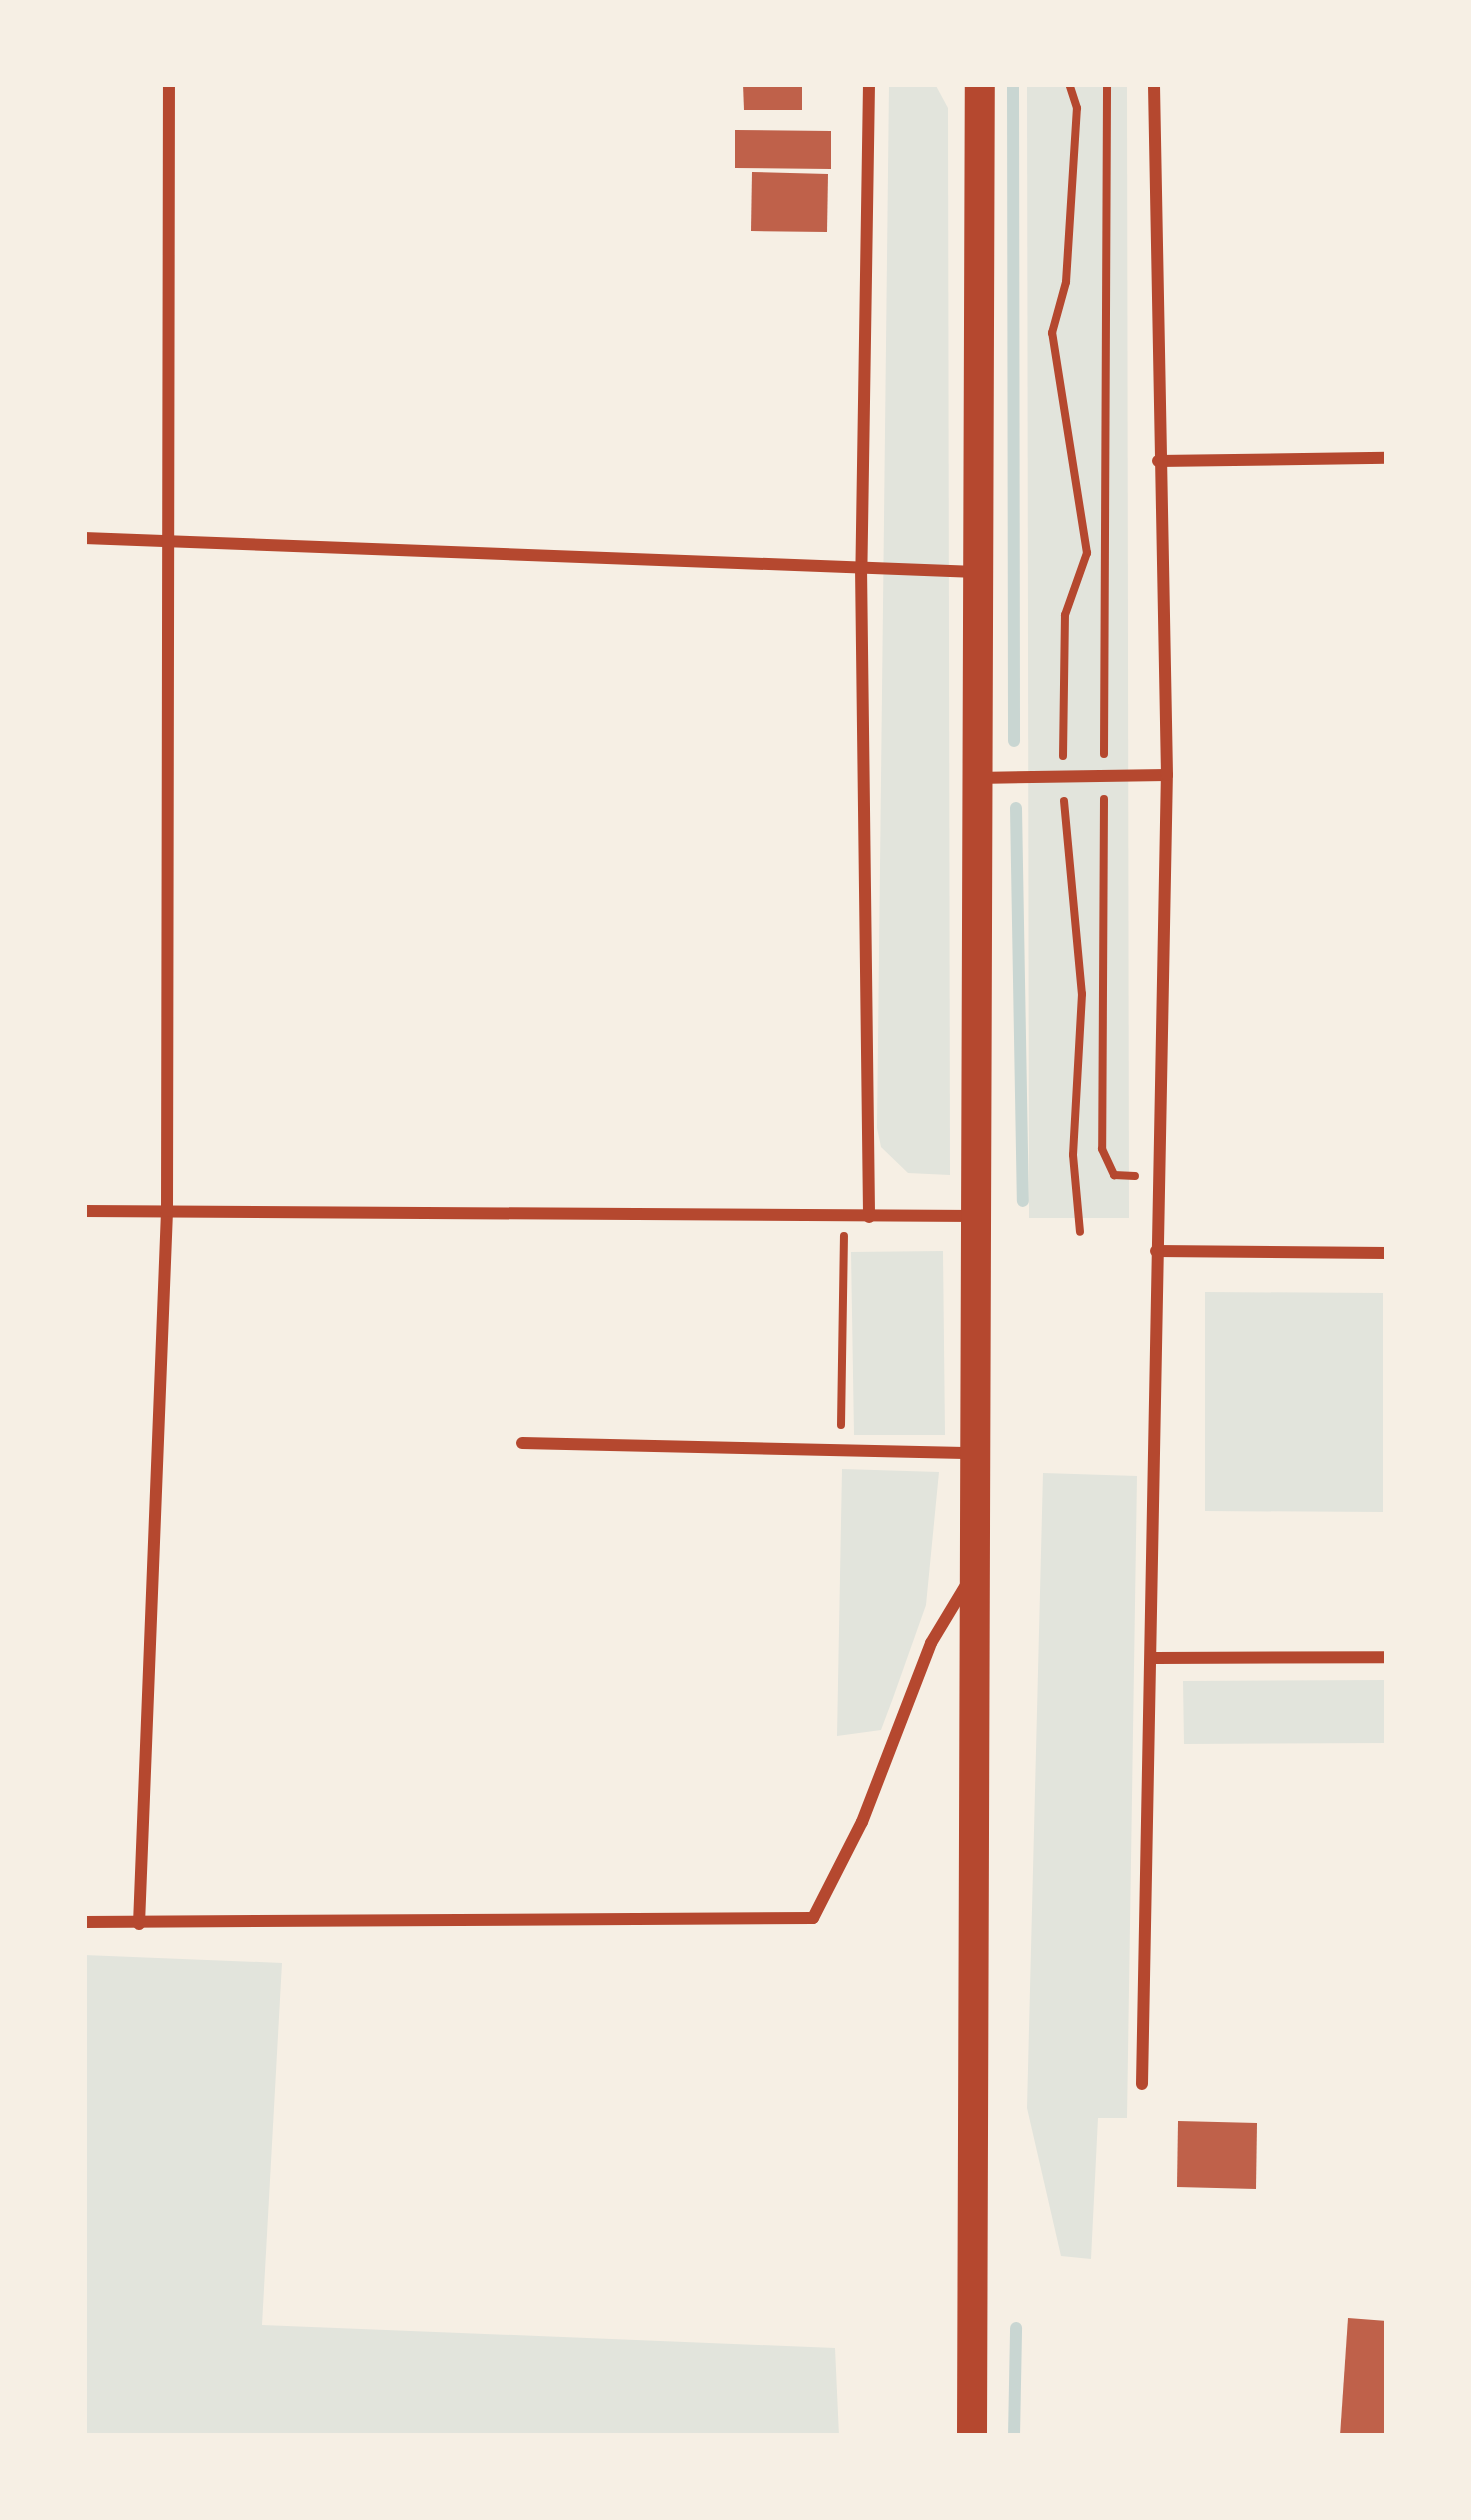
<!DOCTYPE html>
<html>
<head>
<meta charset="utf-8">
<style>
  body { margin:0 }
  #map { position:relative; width:1471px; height:2520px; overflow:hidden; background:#f6efe4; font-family:"Work Sans",sans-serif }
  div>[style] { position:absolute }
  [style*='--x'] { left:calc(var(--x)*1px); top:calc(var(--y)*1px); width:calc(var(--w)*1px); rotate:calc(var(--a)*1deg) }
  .green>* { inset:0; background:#e2e4dc }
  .stream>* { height:12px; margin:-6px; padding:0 6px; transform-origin:6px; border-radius:6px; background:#c9d6d2 }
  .building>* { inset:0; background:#bf614a }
  .path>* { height:8px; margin:-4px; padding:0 4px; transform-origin:4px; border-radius:4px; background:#b5482f }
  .minor>* { height:12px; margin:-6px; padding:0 6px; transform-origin:6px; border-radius:6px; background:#b5482f }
  .trunk>* { height:30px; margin:-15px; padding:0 15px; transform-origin:15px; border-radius:15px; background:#b5482f }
  span { translate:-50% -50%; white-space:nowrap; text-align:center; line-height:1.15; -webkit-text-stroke:10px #f6efe4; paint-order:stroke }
  .frame { position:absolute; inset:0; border:87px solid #f6efe4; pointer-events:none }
</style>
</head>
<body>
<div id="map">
  <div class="green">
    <i style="clip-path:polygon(889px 84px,935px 84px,948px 108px,950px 1175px,908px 1173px,881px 1147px,877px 1128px)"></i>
    <i style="clip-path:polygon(1027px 84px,1127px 84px,1129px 1218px,1029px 1218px)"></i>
    <i style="clip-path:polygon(943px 1251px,945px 1435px,854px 1435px,851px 1252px)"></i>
    <i style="clip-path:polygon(1205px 1292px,1383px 1293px,1383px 1512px,1205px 1511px)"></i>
    <i style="clip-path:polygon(842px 1469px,939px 1472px,926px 1605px,893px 1698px,881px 1730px,837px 1736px)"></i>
    <i style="clip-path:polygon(1043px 1473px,1137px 1476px,1127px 2118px,1098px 2118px,1091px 2259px,1061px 2256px,1027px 2108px)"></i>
    <i style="clip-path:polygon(1387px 1680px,1387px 1743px,1184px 1744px,1183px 1681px)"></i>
    <i style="clip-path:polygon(84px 1955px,282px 1963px,262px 2325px,835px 2348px,839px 2436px,84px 2436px)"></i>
  </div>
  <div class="stream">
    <i style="--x:1013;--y:84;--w:657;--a:89.91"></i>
    <i style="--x:1016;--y:808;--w:393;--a:89"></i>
    <i style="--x:1014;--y:2436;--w:108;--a:-88.9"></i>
  </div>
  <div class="building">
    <i style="clip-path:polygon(743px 84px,802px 84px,802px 110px,744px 110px)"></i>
    <i style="clip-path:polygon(735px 130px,831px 131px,831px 169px,735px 168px)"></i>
    <i style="clip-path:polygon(752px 172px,828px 174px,827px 232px,751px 231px)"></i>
    <i style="clip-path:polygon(1178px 2121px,1257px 2123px,1256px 2189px,1177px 2187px)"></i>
    <i style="clip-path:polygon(1348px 2318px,1387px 2321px,1387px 2436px,1340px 2436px)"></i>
  </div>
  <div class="path">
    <i style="--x:1104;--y:754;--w:670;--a:-89.74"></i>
    <i style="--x:1063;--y:756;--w:141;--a:-89.2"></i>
    <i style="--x:1065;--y:615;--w:66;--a:-70.5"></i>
    <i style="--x:1087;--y:553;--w:223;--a:-99"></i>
    <i style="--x:1052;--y:333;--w:53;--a:-74.6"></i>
    <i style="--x:1066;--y:282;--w:174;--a:-86.4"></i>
    <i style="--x:1077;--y:108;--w:25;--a:-108"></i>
    <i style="--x:1104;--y:799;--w:350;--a:90.3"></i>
    <i style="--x:1102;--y:1149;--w:29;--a:65"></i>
    <i style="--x:1114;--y:1175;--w:21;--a:3"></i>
    <i style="--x:1064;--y:801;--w:194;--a:84.7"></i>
    <i style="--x:1082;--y:994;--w:161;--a:93.2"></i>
    <i style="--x:1073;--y:1155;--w:77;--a:84.8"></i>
    <i style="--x:841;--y:1425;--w:189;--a:-89.1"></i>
  </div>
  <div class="minor">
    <i style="--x:869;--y:84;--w:483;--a:90.9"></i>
    <i style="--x:861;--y:567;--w:650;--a:89.29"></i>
    <i style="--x:1158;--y:461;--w:229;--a:-0.8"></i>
    <i style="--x:84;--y:538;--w:893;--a:2.18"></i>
    <i style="--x:976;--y:778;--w:191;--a:-0.9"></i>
    <i style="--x:84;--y:1211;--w:892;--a:0.32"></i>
    <i style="--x:1156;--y:1251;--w:231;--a:0.5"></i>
    <i style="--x:522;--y:1443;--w:454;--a:1.3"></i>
    <i style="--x:1156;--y:1658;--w:231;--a:-0.2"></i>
    <i style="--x:84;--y:1922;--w:729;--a:-0.31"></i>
    <i style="--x:813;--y:1918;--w:108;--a:-63"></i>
    <i style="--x:862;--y:1822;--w:192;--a:-68.9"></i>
    <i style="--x:931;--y:1643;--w:68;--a:-58.9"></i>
    <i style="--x:139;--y:1924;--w:714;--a:-87.75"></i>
    <i style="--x:167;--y:1211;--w:1127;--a:-89.9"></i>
    <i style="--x:1142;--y:2084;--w:1309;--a:-88.91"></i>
    <i style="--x:1167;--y:775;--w:691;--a:-91.08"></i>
  </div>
  <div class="trunk">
    <i style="--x:972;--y:2436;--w:2352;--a:-89.81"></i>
  </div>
  <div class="frame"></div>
</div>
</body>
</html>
